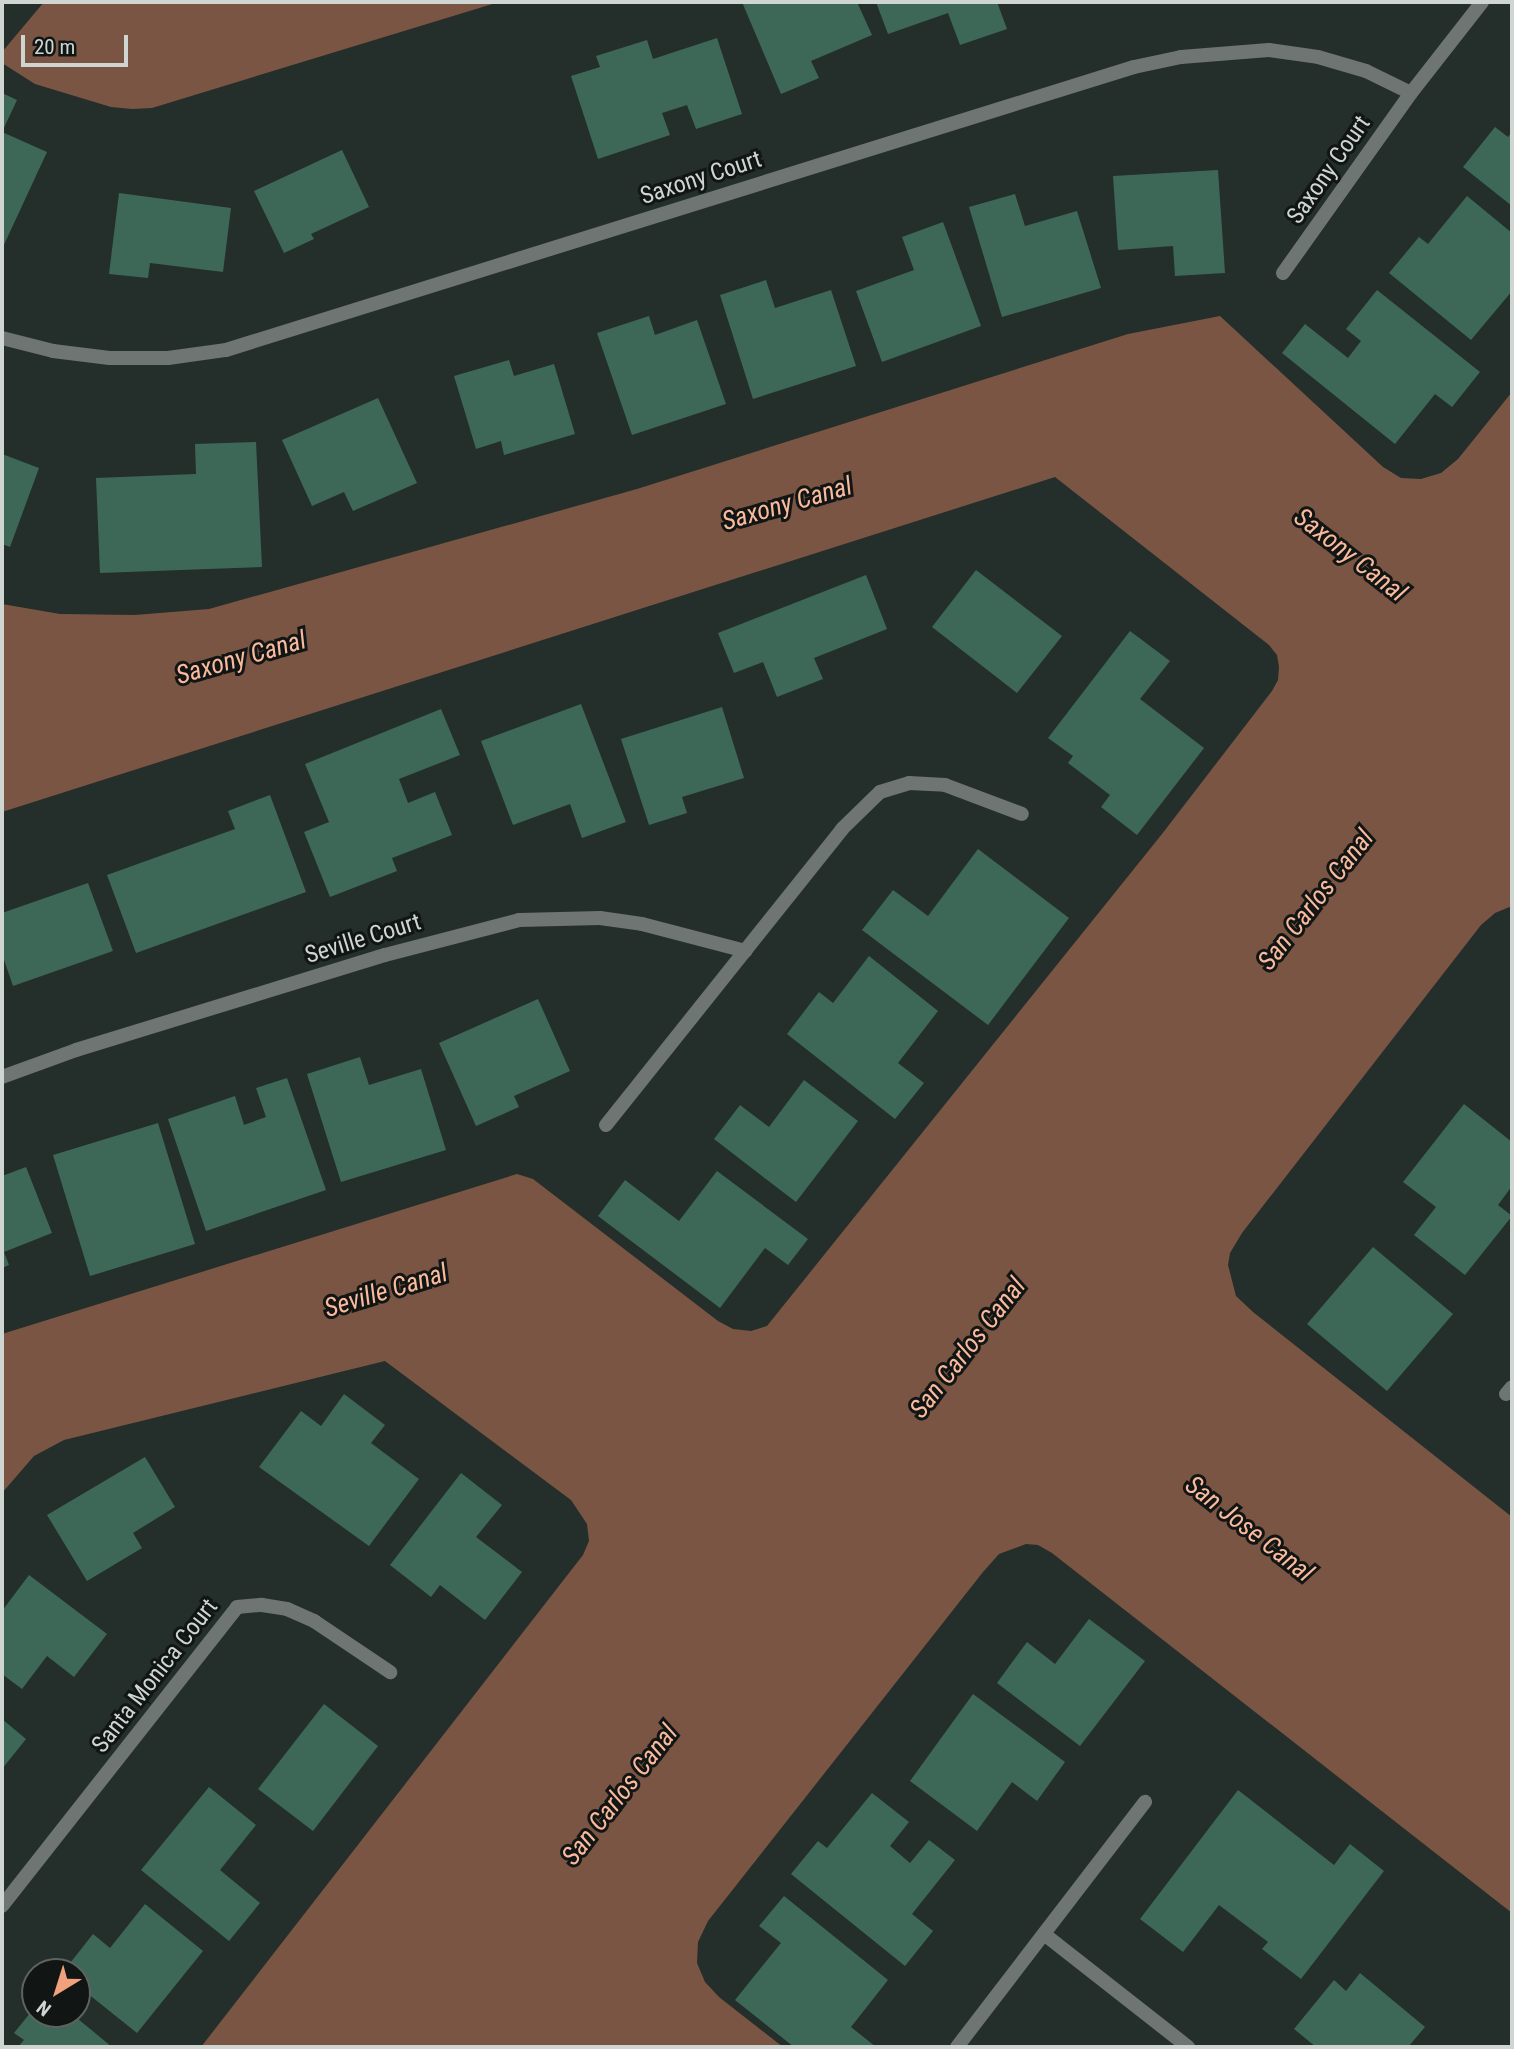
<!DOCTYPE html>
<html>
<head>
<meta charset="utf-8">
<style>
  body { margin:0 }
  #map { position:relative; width:1514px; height:2049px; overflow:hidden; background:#242f2b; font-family:"Roboto Condensed",sans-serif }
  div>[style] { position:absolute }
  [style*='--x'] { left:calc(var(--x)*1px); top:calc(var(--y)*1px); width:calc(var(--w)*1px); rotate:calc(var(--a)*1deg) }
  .water>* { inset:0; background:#7a5544 }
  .building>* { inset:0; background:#3d6857 }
  .minor>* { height:14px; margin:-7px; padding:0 7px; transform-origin:7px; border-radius:7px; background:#6f7572 }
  span { translate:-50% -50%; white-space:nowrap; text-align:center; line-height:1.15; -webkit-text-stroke:6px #111614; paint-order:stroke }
  .street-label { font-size:24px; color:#cfd6d2 }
  .water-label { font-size:26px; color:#fbba9d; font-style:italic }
  .frame { position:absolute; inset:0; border:4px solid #cfd6d2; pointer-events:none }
  .north { position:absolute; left:21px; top:1958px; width:70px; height:70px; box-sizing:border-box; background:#111614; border:2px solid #5d6360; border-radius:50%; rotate:218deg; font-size:19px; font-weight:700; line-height:28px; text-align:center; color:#cfd6d2 }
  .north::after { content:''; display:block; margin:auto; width:24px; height:32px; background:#f1a17c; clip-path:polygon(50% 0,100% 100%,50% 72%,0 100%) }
  .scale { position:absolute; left:21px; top:35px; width:107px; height:32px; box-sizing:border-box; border:4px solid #cfd6d2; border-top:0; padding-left:9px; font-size:21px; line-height:24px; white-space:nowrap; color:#cfd6d2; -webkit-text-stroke:5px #111614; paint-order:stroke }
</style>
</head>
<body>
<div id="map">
  <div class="water">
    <i style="clip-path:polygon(44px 2px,499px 2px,152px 108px,132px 109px,111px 107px,35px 84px,2px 63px,2px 52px)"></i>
    <i style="clip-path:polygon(1220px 316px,1383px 467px,1401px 478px,1421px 479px,1441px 473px,1458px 459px,1512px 392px,1512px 906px,1495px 913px,1481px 925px,1242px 1233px,1230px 1253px,1228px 1265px,1236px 1296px,1253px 1312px,1512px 1517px,1512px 1913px,1052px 1553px,1038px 1545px,1026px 1544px,999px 1554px,983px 1572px,708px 1921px,698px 1942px,697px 1963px,705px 1982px,719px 1997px,783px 2047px,201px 2047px,583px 1555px,589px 1541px,587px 1524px,571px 1500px,385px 1361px,64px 1440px,34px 1456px,2px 1493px,2px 1334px,517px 1174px,533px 1179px,718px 1321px,733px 1329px,751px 1331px,767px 1326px,1162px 834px,1272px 691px,1278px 680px,1279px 667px,1277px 655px,1269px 645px,1055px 477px,2px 812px,2px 604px,60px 614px,135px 615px,209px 609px,637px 489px,1128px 334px)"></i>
  </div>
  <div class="building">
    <i style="clip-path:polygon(742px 2px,857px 2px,872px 35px,811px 61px,819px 78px,781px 94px)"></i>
    <i style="clip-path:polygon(876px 2px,997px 2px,1007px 29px,960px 45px,948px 13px,888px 34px)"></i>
    <i style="clip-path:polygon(717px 38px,742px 114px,696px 129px,687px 105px,662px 113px,670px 135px,598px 159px,571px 76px,600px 67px,596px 56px,647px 40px,653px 59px)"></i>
    <i style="clip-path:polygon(2px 93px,17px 100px,2px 132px,47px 152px,2px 249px)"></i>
    <i style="clip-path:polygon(1495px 127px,1508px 137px,1512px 132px,1512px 206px,1463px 167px)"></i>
    <i style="clip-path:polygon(342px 150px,369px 207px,311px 234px,314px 239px,284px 253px,254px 191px)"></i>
    <i style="clip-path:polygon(1218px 170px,1225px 273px,1175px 276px,1173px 246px,1118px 250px,1113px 176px)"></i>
    <i style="clip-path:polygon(119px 193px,231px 208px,223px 272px,150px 263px,148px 278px,109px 274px)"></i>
    <i style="clip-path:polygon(1015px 194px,1025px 226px,1077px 211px,1101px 288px,1002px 317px,969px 207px)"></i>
    <i style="clip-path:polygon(1467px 196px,1512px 233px,1512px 291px,1471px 340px,1389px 273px,1419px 237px,1428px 244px)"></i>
    <i style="clip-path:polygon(943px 222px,981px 326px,882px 362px,856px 291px,914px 270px,902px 237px)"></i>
    <i style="clip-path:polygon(766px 280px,775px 308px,831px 290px,856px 366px,753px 399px,720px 295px)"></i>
    <i style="clip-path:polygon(1377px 290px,1480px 372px,1452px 407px,1435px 394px,1395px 444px,1282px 353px,1305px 324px,1348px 358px,1361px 341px,1346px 329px)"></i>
    <i style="clip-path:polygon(649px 316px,655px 335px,697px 320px,726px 404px,632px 435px,597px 333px)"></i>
    <i style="clip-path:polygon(509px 360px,514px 376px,554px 364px,575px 434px,504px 455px,501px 441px,476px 449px,454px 376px)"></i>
    <i style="clip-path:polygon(378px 398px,417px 483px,353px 511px,344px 492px,312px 506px,282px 440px)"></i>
    <i style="clip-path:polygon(256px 442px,262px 567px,100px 573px,96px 478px,196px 474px,195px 444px)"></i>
    <i style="clip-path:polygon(2px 454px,39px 468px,10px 547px,2px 544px)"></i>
    <i style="clip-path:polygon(976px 570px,1062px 636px,1017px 693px,932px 627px)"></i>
    <i style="clip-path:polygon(866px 575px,887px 629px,814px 658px,823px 679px,777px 697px,763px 662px,734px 673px,718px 633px)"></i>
    <i style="clip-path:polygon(1130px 631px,1170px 661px,1140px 699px,1204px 748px,1137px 835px,1101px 807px,1110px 795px,1068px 763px,1073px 756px,1048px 738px)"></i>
    <i style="clip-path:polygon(581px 704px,626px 822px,582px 838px,570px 804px,513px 825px,481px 741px)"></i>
    <i style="clip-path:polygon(722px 707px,744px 778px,682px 797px,687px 813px,649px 825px,621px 739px)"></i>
    <i style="clip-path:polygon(441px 709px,460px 755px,399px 779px,408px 803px,435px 792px,452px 835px,392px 858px,397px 871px,330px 897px,304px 832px,329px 822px,305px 764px)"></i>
    <i style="clip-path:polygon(270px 795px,306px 892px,136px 953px,107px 875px,235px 829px,228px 811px)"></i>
    <i style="clip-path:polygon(978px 849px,1069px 918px,988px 1025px,862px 930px,893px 890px,928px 916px)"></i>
    <i style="clip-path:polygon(88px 883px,113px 951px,13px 986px,2px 954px,2px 913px)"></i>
    <i style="clip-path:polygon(869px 956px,938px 1011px,898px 1063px,924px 1083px,895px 1119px,787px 1034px,819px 992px,833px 1003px)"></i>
    <i style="clip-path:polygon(538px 999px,570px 1071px,514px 1096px,519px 1107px,476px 1126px,439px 1043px)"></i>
    <i style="clip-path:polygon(360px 1057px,369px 1085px,421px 1069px,446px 1150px,341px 1182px,307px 1074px)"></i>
    <i style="clip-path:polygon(287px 1078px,326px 1190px,206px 1231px,168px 1119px,235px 1096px,244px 1125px,266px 1117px,256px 1088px)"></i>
    <i style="clip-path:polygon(804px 1080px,858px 1121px,796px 1202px,714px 1139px,740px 1105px,769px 1127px)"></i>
    <i style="clip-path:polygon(1464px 1104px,1512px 1142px,1512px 1186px,1498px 1205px,1512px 1216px,1465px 1275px,1414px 1235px,1436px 1207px,1403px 1182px)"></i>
    <i style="clip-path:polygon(158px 1123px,195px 1244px,90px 1276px,53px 1155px)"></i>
    <i style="clip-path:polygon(26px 1167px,52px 1233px,4px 1252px,9px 1265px,2px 1268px,2px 1176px)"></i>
    <i style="clip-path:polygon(717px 1171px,808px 1239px,788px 1265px,765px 1248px,720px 1308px,598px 1216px,625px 1180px,679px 1221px)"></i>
    <i style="clip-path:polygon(1373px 1247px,1453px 1314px,1387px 1391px,1307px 1324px)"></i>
    <i style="clip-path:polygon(344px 1394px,385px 1425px,371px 1443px,419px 1479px,369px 1546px,259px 1467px,301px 1411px,321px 1426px)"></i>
    <i style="clip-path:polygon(145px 1457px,175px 1507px,133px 1533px,142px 1548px,87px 1581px,47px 1515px)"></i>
    <i style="clip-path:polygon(461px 1473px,502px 1505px,476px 1537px,522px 1572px,485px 1620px,440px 1585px,431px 1597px,390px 1565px)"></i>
    <i style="clip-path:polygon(29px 1575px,107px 1634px,74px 1677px,47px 1656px,22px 1689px,2px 1674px,2px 1611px)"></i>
    <i style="clip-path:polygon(1089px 1619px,1145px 1661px,1080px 1746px,997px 1683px,1027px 1642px,1055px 1664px)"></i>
    <i style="clip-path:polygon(973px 1694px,1065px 1762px,1037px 1801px,1012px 1782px,977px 1831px,910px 1781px)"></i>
    <i style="clip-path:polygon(324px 1704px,378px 1746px,313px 1831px,258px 1789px)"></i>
    <i style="clip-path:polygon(2px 1719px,26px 1739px,2px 1769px)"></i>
    <i style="clip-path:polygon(209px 1787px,256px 1825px,220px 1870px,260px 1903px,229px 1941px,141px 1870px)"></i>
    <i style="clip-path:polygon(1238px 1790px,1334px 1865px,1350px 1844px,1384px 1871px,1301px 1979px,1262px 1949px,1268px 1942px,1219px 1905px,1183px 1952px,1140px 1919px)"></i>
    <i style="clip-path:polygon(872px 1793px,909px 1822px,890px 1846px,910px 1863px,929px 1840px,955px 1860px,912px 1914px,933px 1931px,905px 1966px,791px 1874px,818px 1841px,827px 1848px)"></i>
    <i style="clip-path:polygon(784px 1896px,888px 1980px,851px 2027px,876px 2047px,794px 2047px,735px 2000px,781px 1943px,759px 1926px)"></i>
    <i style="clip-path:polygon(145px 1904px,203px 1951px,137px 2033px,77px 1985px,77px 1972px,63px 1972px,93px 1934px,110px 1948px)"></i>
    <i style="clip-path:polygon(1360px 1973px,1425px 2027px,1408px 2047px,1316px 2047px,1294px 2029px,1334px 1980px,1346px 1991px)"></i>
    <i style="clip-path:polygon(35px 2007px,35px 2014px,72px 2014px,112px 2047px,18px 2047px,24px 2040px,14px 2033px)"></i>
  </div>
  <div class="minor">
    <i style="--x:1283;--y:273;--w:221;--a:-54.6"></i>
    <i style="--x:1411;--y:93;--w:115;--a:-52"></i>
    <i style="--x:2;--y:338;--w:53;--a:14.3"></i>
    <i style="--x:53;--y:351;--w:57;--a:7"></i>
    <i style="--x:110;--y:358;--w:58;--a:0"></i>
    <i style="--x:168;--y:358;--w:59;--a:-7.9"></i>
    <i style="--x:226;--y:350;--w:951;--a:-17.31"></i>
    <i style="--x:1134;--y:67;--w:48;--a:-12"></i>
    <i style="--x:1181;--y:57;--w:88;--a:-4.5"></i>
    <i style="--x:1269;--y:50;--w:49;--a:8.1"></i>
    <i style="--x:1318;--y:57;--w:50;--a:16.3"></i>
    <i style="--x:1366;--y:71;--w:50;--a:26.1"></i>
    <i style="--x:2;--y:1077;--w:79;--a:-20"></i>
    <i style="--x:76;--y:1050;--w:323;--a:-17.1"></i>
    <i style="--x:385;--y:955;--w:138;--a:-14.6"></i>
    <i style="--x:519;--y:920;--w:81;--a:-1.4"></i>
    <i style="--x:600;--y:918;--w:42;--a:8.1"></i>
    <i style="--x:642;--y:924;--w:107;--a:14.6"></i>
    <i style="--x:606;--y:1125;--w:379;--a:-51.4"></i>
    <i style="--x:842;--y:829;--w:53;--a:-44.2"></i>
    <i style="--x:880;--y:792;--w:30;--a:-17"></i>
    <i style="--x:909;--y:783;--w:36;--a:3"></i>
    <i style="--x:945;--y:785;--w:82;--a:20.6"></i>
    <i style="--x:1506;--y:1394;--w:9;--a:-49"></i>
    <i style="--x:2;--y:1906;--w:380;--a:-51.8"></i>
    <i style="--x:237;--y:1607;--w:25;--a:-5"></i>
    <i style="--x:262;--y:1605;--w:25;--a:9"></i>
    <i style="--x:287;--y:1609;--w:30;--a:24"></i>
    <i style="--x:314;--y:1621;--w:92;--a:33.9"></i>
    <i style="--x:1044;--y:1934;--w:183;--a:38.1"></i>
    <i style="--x:957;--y:2047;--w:309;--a:-52.5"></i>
  </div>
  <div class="street-label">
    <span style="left:1329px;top:170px;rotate:-55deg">Saxony Court</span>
    <span style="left:701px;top:178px;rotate:-18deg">Saxony Court</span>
    <span style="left:363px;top:939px;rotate:-17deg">Seville Court</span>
    <span style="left:155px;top:1676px;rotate:-52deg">Santa Monica Court</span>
  </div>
  <div class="water-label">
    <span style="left:787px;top:504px;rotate:-16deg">Saxony Canal</span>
    <span style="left:1350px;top:555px;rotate:38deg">Saxony Canal</span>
    <span style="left:241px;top:658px;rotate:-16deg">Saxony Canal</span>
    <span style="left:1316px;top:900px;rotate:-52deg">San Carlos Canal</span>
    <span style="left:386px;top:1291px;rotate:-17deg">Seville Canal</span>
    <span style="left:968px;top:1348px;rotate:-52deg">San Carlos Canal</span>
    <span style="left:1249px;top:1529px;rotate:38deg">San Jose Canal</span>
    <span style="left:620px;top:1795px;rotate:-52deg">San Carlos Canal</span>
  </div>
  <div class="frame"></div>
  <div class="north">N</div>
  <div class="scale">20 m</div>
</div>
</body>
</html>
